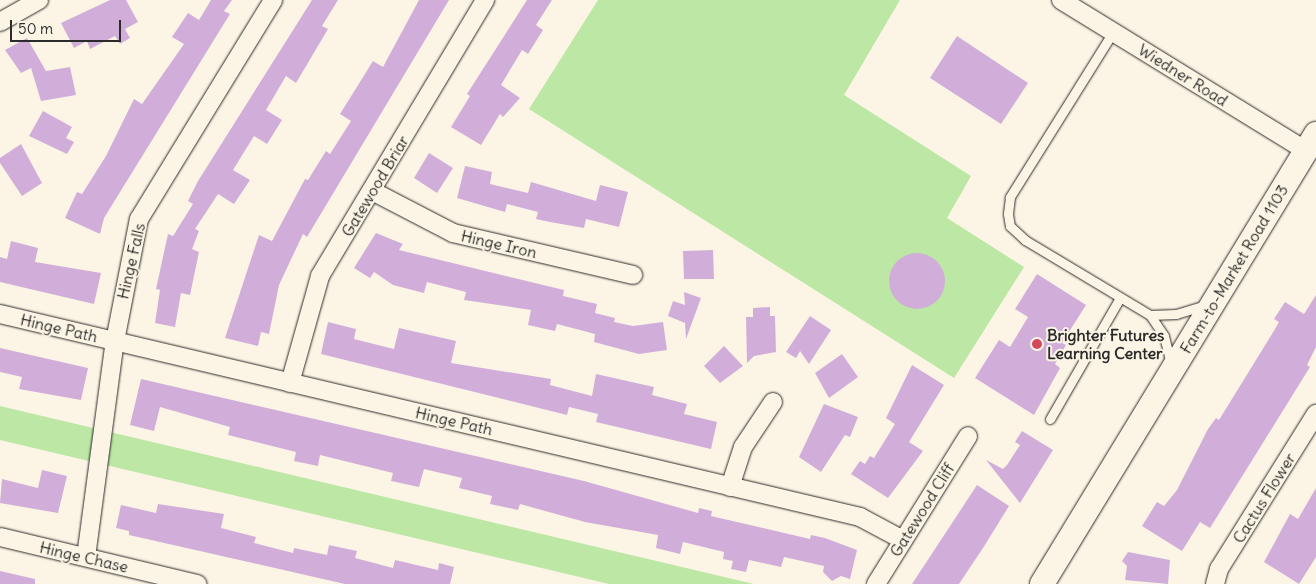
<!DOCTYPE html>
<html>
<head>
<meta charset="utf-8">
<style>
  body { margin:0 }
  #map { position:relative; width:1316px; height:584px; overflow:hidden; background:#fcf5e5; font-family:Delius,sans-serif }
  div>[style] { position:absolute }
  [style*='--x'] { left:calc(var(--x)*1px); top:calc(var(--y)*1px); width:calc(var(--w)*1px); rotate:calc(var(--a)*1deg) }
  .green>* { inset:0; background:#bce7a4 }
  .building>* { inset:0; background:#d1aed9 }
  .round { border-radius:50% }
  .roads { filter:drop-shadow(0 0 1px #2b2b2b) drop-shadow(0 0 1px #2b2b2b) }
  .service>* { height:9px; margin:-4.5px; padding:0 4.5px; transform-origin:4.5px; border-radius:4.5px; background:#fcf5e5 }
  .minor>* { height:18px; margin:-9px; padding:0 9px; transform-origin:9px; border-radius:9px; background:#fcf5e5 }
  .secondary>* { height:24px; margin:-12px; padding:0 12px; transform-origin:12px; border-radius:12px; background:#fcf5e5 }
  .dots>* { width:14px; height:14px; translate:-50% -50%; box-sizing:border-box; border:2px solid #fcf5e5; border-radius:50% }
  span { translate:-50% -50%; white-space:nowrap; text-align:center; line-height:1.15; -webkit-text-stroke:4px #fcf5e5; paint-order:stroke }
  .street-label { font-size:16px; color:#2b2b2b }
  .poi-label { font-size:16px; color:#2b2b2b; font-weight:700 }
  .left { translate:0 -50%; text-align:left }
  .scale { position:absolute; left:10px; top:20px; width:111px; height:22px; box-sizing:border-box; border:2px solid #2b2b2b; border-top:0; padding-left:6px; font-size:15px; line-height:18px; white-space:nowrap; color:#2b2b2b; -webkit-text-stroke:4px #fcf5e5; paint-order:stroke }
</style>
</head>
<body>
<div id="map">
  <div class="green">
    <i style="clip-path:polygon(598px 0,900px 0,844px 95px,971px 176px,947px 218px,1024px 267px,954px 378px,529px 109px)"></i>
    <i style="clip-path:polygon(0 406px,754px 584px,609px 584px,0 440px)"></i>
  </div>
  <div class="building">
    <i style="clip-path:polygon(110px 0,126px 0,138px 22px,125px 29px,130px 38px,120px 44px,115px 36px,90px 49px,87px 41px,74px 48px,61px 23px)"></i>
    <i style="clip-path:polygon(211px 0,232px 0,224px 11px,230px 14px,104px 218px,100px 234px,65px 218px,77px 192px,82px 194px,106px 156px,134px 99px,142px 104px,184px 44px,172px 37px,188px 13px,199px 20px)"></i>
    <i style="clip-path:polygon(312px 0,338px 0,322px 26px,328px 29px,296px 83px,286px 76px,266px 110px,282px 120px,267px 144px,254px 136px,233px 170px,250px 180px,234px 204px,218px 194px,195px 229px,199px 231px,192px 249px,199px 252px,190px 295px,181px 293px,175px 327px,155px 323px,160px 290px,156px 289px,168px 234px,173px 236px,193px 204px,188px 201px,198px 181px)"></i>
    <i style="clip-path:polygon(419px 0,449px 0,307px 237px,303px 234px,279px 285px,269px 334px,261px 332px,258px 346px,225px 338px,259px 235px,272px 241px,305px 179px,308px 180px,326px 151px,330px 154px,351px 121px,340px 114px,355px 90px,373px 61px,383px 67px)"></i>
    <i style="clip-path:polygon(527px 0,552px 0,536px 25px,543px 30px,528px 54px,522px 50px,501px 85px,520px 98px,503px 117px,500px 114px,481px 145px,451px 127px,470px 96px,467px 94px)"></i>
    <i style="clip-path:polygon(957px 36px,1028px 83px,1001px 124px,930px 78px)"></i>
    <i style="clip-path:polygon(27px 38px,46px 71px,70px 67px,76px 95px,41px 101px,31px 68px,21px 73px,5px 50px)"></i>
    <i style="clip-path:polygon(43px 111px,72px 127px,66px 138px,74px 142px,67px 154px,29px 136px)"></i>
    <i style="clip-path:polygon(21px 144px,42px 183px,22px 196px,0 163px,0 158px)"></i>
    <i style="clip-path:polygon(429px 153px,453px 168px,437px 193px,414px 178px)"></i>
    <i style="clip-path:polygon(465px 166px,492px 172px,490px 184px,528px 193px,531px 182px,596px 201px,600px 185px,628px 192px,619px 227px,586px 219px,584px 228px,550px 222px,536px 219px,538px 212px,507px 204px,505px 212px,457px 198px)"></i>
    <i style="clip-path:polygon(376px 233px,403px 244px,399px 250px,564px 290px,563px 296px,597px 304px,595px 313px,615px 318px,614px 322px,633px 326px,663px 322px,667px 350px,639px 354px,594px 342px,595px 334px,557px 324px,555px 331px,528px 325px,531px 310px,464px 300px,466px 292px,427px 282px,424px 293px,393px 285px,374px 272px,370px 278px,354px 268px)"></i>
    <i style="clip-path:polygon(11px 241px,38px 248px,35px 262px,101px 273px,94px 304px,0 282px,0 257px,7px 259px)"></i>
    <i style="clip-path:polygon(713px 250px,714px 279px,684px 279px,683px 251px)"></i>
    <i class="round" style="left:889px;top:253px;width:56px;height:56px"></i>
    <i style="clip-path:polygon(1037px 274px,1086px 305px,1062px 343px,1066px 345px,1055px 364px,1060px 368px,1034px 415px,975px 378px,999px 340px,1010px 347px,1028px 317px,1015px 309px)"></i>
    <i style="clip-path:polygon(684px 292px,701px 298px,686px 339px,685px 323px,668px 316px,673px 301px,685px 305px)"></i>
    <i style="clip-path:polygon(1316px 295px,1316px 347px,1307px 365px,1310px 367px,1210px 528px,1200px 522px,1182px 551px,1142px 526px,1157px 502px,1164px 506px,1177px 490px,1208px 429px,1216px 418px,1219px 420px,1275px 329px,1279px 322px,1274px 319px,1285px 302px,1304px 314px)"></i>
    <i style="clip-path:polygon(770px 307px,770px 316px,775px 316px,776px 352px,754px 356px,747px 363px,746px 317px,753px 317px,753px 308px)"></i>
    <i style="clip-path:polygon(810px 316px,831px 330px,809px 364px,800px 351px,796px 358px,786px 352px)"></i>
    <i style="clip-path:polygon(328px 322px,356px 329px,354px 339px,394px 349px,399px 328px,456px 341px,451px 363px,551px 379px,550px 385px,592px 396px,596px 374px,654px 387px,652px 395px,687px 404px,684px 414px,717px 422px,711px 449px,596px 422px,598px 414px,569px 407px,567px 415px,321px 354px)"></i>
    <i style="clip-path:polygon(724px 346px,743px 366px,720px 383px,704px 366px)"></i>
    <i style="clip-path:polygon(0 348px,88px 368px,81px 400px,19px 389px,22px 377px,0 372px)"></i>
    <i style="clip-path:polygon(842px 354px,858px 377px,829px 398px,815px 373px)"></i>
    <i style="clip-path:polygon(912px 365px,944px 385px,909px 442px,923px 451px,888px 498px,851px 474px,860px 461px,865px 464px,870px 456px,874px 458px,895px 424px,886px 418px)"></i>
    <i style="clip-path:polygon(141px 379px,584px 481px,698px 513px,699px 508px,712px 511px,711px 516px,810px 539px,811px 535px,825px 538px,857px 550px,850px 579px,841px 576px,832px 581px,823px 572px,824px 566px,784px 557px,781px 567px,749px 560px,746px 572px,731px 569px,733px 561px,723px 559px,724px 552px,683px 542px,680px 554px,656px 548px,658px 535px,585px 522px,520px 504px,518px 510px,490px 504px,492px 496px,459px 488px,462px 478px,424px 469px,419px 487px,391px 481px,393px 473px,320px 455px,318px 466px,294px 461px,296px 452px,228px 435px,230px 427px,160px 407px,154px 431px,130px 425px)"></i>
    <i style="clip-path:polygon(824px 404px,858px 417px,850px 437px,845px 435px,821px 472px,799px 457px)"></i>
    <i style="clip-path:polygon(1022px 431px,1053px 450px,1020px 503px,986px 460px,1003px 469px,1007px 465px,1020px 445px,1015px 442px)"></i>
    <i style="clip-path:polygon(42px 470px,67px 476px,58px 513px,0 503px,2px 479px,38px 488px)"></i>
    <i style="clip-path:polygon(977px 485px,1009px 506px,983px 548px,959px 584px,912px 584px)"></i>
    <i style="clip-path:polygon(1316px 488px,1316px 557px,1299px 584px,1264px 562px,1290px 514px,1298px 519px)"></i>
    <i style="clip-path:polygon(158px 504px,224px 514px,221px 528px,256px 537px,254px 543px,293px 553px,294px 548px,327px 555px,329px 545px,357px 551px,355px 558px,393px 568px,395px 560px,438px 570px,439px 563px,454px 567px,450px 584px,345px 584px,129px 535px,129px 531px,116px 528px,121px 505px,156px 513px)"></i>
    <i style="clip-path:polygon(1128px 552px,1170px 560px,1168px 584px,1125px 580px,1127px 566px,1122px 561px)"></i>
    <i style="clip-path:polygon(0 571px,35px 579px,35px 584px,0 584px)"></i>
  </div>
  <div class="roads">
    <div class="service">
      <i style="--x:1113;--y:32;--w:195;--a:122"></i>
      <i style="--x:1010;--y:197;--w:17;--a:97"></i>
      <i style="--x:1008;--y:214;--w:12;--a:81"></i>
      <i style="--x:1010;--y:226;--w:21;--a:43"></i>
      <i style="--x:1025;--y:240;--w:146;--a:31"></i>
      <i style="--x:1150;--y:315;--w:25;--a:56"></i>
      <i style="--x:1164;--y:336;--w:29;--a:76"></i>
      <i style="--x:1150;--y:315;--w:26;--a:-2"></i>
      <i style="--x:1176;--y:314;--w:31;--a:-17"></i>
      <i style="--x:1050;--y:419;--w:140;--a:-60"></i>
    </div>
    <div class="minor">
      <i style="--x:1061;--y:0;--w:288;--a:31.6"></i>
      <i style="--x:0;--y:22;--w:45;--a:-29.4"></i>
      <i style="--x:372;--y:191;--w:91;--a:27.4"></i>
      <i style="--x:453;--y:233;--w:185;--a:13.1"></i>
      <i style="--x:0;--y:314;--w:884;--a:13.28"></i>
      <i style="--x:860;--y:517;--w:49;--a:28.1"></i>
      <i style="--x:290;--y:383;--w:111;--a:-74.3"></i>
      <i style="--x:320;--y:276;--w:322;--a:-59.1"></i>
      <i style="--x:730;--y:487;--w:42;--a:-72"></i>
      <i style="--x:743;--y:447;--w:54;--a:-56.3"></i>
      <i style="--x:0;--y:537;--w:203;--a:13.4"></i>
      <i style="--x:86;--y:557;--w:218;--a:-82.4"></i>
      <i style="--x:115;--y:341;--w:124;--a:-78.9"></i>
      <i style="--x:139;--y:219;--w:257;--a:-58.5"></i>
      <i style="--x:876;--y:584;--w:174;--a:-58.1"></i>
      <i style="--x:1215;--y:584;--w:16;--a:-75"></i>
      <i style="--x:1219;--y:569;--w:183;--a:-58"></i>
    </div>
    <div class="secondary">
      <i style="--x:1042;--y:584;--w:527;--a:-58.66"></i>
    </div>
  </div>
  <div class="dots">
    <i style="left:1037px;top:344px;background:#d1495b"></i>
  </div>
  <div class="street-label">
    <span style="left:1183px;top:75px;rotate:32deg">Wiedner Road</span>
    <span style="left:375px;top:186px;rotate:-59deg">Gatewood Briar</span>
    <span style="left:499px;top:244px;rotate:13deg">Hinge Iron</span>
    <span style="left:131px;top:261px;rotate:-77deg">Hinge Falls</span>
    <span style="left:1234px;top:269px;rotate:-59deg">Farm-to-Market Road 1103</span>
    <span style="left:59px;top:328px;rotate:13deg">Hinge Path</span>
    <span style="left:454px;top:421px;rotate:13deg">Hinge Path</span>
    <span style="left:1264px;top:498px;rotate:-58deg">Cactus Flower</span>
    <span style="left:922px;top:510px;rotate:-58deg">Gatewood Cliff</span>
    <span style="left:84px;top:557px;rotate:13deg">Hinge Chase</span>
  </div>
  <div class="poi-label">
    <span class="left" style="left:1047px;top:344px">Brighter Futures<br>Learning Center</span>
  </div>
  <div class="scale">50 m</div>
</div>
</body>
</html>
